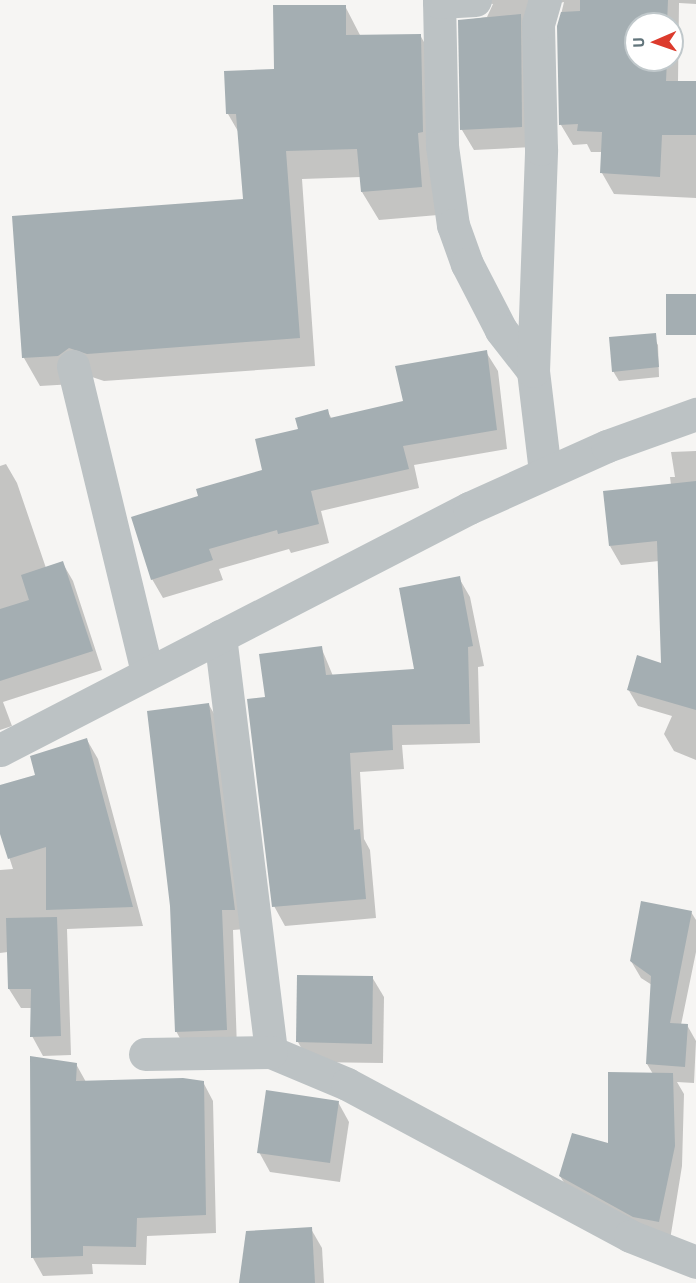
<!DOCTYPE html>
<html>
<head>
<meta charset="utf-8">
<style>
  body { margin:0 }
  #map { position:relative; width:696px; height:1283px; overflow:hidden; background:#f6f5f3; font-family:"Titillium Web",sans-serif }
  div>[style] { position:absolute }
  [style*='--x'] { left:calc(var(--x)*1px); top:calc(var(--y)*1px); width:calc(var(--w)*1px); rotate:calc(var(--a)*1deg) }
  .shadow>* { inset:0; background:#0003 }
  .building>* { inset:0; background:#a4aeb2 }
  .minor>* { height:33px; margin:-16.5px; padding:0 16.5px; transform-origin:16.5px; border-radius:16.5px; background:#bcc2c4 }
  .tertiary>* { height:33px; margin:-16.5px; padding:0 16.5px; transform-origin:16.5px; border-radius:16.5px; background:#bcc2c4 }
  span { translate:-50% -50%; white-space:nowrap; text-align:center; line-height:1.15; -webkit-text-stroke:6px #fff; paint-order:stroke }
  .north { position:absolute; left:624px; top:12px; width:60px; height:60px; box-sizing:border-box; background:#fff; border:2px solid #c0c8cb; border-radius:50%; rotate:268deg; font-size:16px; font-weight:700; line-height:24px; text-align:center; color:#62757c }
  .north::after { content:''; display:block; margin:auto; width:21px; height:27px; background:#dc3b2d; clip-path:polygon(50% 0,100% 100%,50% 72%,0 100%) }
</style>
</head>
<body>
<div id="map">
  <div class="shadow">
    <i style="clip-path:polygon(evenodd,468px 0,696px 0,696px 4px,679px 3px,678px 82px,696px 82px,696px 198px,614px 194px,602px 173px,603px 152px,591px 152px,587px 144px,573px 145px,561px 125px,558px 27px,564px 2px,543px 7px,533px 147px,474px 150px,462px 130px,460px 21px,487px 17px,493px 4px,468px 0,636px 24px,672px 24px,672px 60px,636px 60px,636px 24px)"></i>
    <i style="clip-path:polygon(345px 6px,361px 37px,420px 35px,436px 63px,438px 215px,379px 220px,362px 192px,361px 177px,302px 179px,315px 366px,104px 381px,86px 375px,74px 384px,40px 386px,24px 358px,14px 217px,245px 201px,239px 133px,228px 114px,226px 72px,275px 70px)"></i>
    <i style="clip-path:polygon(652px 335px,658px 345px,659px 377px,619px 381px,613px 371px)"></i>
    <i style="clip-path:polygon(486px 352px,498px 371px,507px 449px,414px 465px,419px 488px,321px 511px,329px 543px,291px 553px,289px 549px,219px 569px,223px 580px,163px 598px,152px 579px,200px 497px,264px 471px,300px 430px,327px 411px,332px 419px,404px 402px)"></i>
    <i style="clip-path:polygon(696px 451px,696px 661px,659px 561px,621px 565px,610px 546px,671px 485px,670px 477px,675px 477px,671px 452px)"></i>
    <i style="clip-path:polygon(6px 464px,17px 483px,46px 568px,62px 562px,73px 581px,102px 670px,3px 702px,12px 726px,0 730px,0 466px)"></i>
    <i style="clip-path:polygon(459px 578px,470px 597px,484px 666px,478px 667px,480px 743px,402px 745px,404px 769px,360px 772px,364px 839px,370px 850px,376px 918px,285px 926px,274px 906px,267px 698px,321px 647px,333px 676px,416px 670px)"></i>
    <i style="clip-path:polygon(696px 684px,696px 760px,674px 751px,664px 734px,672px 716px,638px 706px,628px 689px)"></i>
    <i style="clip-path:polygon(209px 705px,220px 724px,245px 929px,233px 930px,237px 1049px,187px 1051px,176px 1031px,172px 906px)"></i>
    <i style="clip-path:polygon(87px 740px,98px 759px,143px 926px,67px 929px,71px 1055px,43px 1056px,32px 1036px,32px 1008px,21px 1008px,9px 989px,8px 952px,0 953px,0 870px,13px 869px,0 829px,0 787px,37px 776px,32px 756px)"></i>
    <i style="clip-path:polygon(691px 912px,696px 920px,696px 952px,681px 1025px,687px 1025px,696px 1041px,694px 1083px,677px 1082px,684px 1094px,682px 1166px,670px 1240px,572px 1196px,560px 1176px,609px 1145px,653px 1074px,647px 1064px,652px 985px,641px 978px,631px 961px)"></i>
    <i style="clip-path:polygon(372px 977px,384px 997px,383px 1063px,309px 1062px,298px 1042px)"></i>
    <i style="clip-path:polygon(31px 1058px,76px 1064px,86px 1082px,203px 1082px,213px 1101px,216px 1233px,147px 1236px,146px 1265px,92px 1264px,93px 1274px,43px 1276px,33px 1258px)"></i>
    <i style="clip-path:polygon(338px 1102px,349px 1122px,340px 1182px,270px 1172px,259px 1152px)"></i>
    <i style="clip-path:polygon(311px 1229px,322px 1248px,324px 1283px,241px 1283px)"></i>
  </div>
  <div class="building">
    <i style="clip-path:polygon(580px 0,668px 0,667px 24px,636px 24px,636px 60px,667px 60px,666px 81px,696px 81px,696px 135px,662px 135px,660px 177px,600px 173px,602px 132px,577px 131px,578px 124px,559px 125px,557px 26px,561px 12px,580px 11px)"></i>
    <i style="clip-path:polygon(273px 5px,346px 5px,346px 35px,421px 34px,423px 132px,418px 133px,422px 187px,361px 192px,357px 149px,286px 151px,300px 338px,87px 354px,69px 348px,58px 356px,22px 358px,12px 216px,243px 199px,236px 114px,226px 114px,224px 71px,274px 69px)"></i>
    <i style="clip-path:polygon(521px 14px,522px 127px,460px 130px,458px 20px)"></i>
    <i style="clip-path:polygon(666px 294px,696px 294px,696px 335px,666px 335px)"></i>
    <i style="clip-path:polygon(656px 333px,659px 367px,612px 372px,609px 337px)"></i>
    <i style="clip-path:polygon(487px 350px,497px 430px,403px 446px,409px 469px,311px 491px,319px 524px,278px 534px,277px 530px,209px 549px,213px 560px,151px 580px,131px 517px,198px 496px,196px 489px,262px 470px,255px 439px,298px 429px,295px 418px,328px 409px,330px 418px,403px 401px,395px 366px)"></i>
    <i style="clip-path:polygon(696px 481px,696px 710px,627px 690px,637px 655px,661px 663px,657px 541px,609px 546px,603px 491px)"></i>
    <i style="clip-path:polygon(63px 561px,93px 651px,0 681px,0 609px,29px 600px,21px 575px)"></i>
    <i style="clip-path:polygon(460px 576px,473px 646px,468px 647px,470px 724px,392px 725px,393px 750px,350px 753px,354px 830px,360px 829px,366px 899px,272px 907px,247px 699px,265px 697px,259px 654px,322px 646px,326px 675px,414px 669px,399px 588px)"></i>
    <i style="clip-path:polygon(209px 703px,235px 910px,222px 910px,227px 1030px,175px 1032px,170px 906px,147px 711px)"></i>
    <i style="clip-path:polygon(87px 738px,133px 907px,46px 910px,46px 847px,8px 859px,0 834px,0 785px,35px 775px,30px 756px)"></i>
    <i style="clip-path:polygon(641px 901px,692px 911px,670px 1023px,688px 1024px,685px 1067px,646px 1064px,651px 976px,630px 961px)"></i>
    <i style="clip-path:polygon(57px 917px,61px 1036px,30px 1037px,31px 989px,8px 989px,6px 918px)"></i>
    <i style="clip-path:polygon(297px 975px,373px 976px,372px 1044px,296px 1042px)"></i>
    <i style="clip-path:polygon(30px 1056px,77px 1063px,76px 1081px,183px 1078px,204px 1081px,206px 1215px,137px 1218px,136px 1247px,83px 1246px,83px 1256px,31px 1258px)"></i>
    <i style="clip-path:polygon(608px 1072px,673px 1073px,675px 1146px,659px 1222px,633px 1217px,559px 1176px,572px 1133px,608px 1143px)"></i>
    <i style="clip-path:polygon(266px 1090px,339px 1101px,330px 1163px,257px 1153px)"></i>
    <i style="clip-path:polygon(312px 1227px,315px 1283px,239px 1283px,246px 1231px)"></i>
  </div>
  <div class="minor">
    <i style="--x:439;--y:0;--w:146;--a:88.8"></i>
    <i style="--x:442;--y:146;--w:80;--a:82.1"></i>
    <i style="--x:453;--y:225;--w:41;--a:70.3"></i>
    <i style="--x:467;--y:264;--w:74;--a:62.7"></i>
    <i style="--x:501;--y:330;--w:52;--a:52"></i>
    <i style="--x:533;--y:371;--w:101;--a:83.2"></i>
    <i style="--x:439;--y:2;--w:36;--a:-3"></i>
    <i style="--x:73;--y:366;--w:316;--a:76.4"></i>
    <i style="--x:533;--y:371;--w:222;--a:-87.9"></i>
    <i style="--x:541;--y:149;--w:125;--a:-91.4"></i>
    <i style="--x:538;--y:24;--w:25;--a:-74"></i>
    <i style="--x:220;--y:636;--w:419;--a:83"></i>
    <i style="--x:271;--y:1052;--w:82;--a:22.8"></i>
    <i style="--x:347;--y:1084;--w:321;--a:28.2"></i>
    <i style="--x:630;--y:1236;--w:71;--a:21.5"></i>
    <i style="--x:145;--y:1054;--w:126;--a:-0.9"></i>
  </div>
  <div class="tertiary">
    <i style="--x:0;--y:750;--w:528;--a:-27.29"></i>
    <i style="--x:469;--y:508;--w:151;--a:-24.2"></i>
    <i style="--x:607;--y:446;--w:95;--a:-19.8"></i>
  </div>
  <div class="north">U</div>
</div>
</body>
</html>
